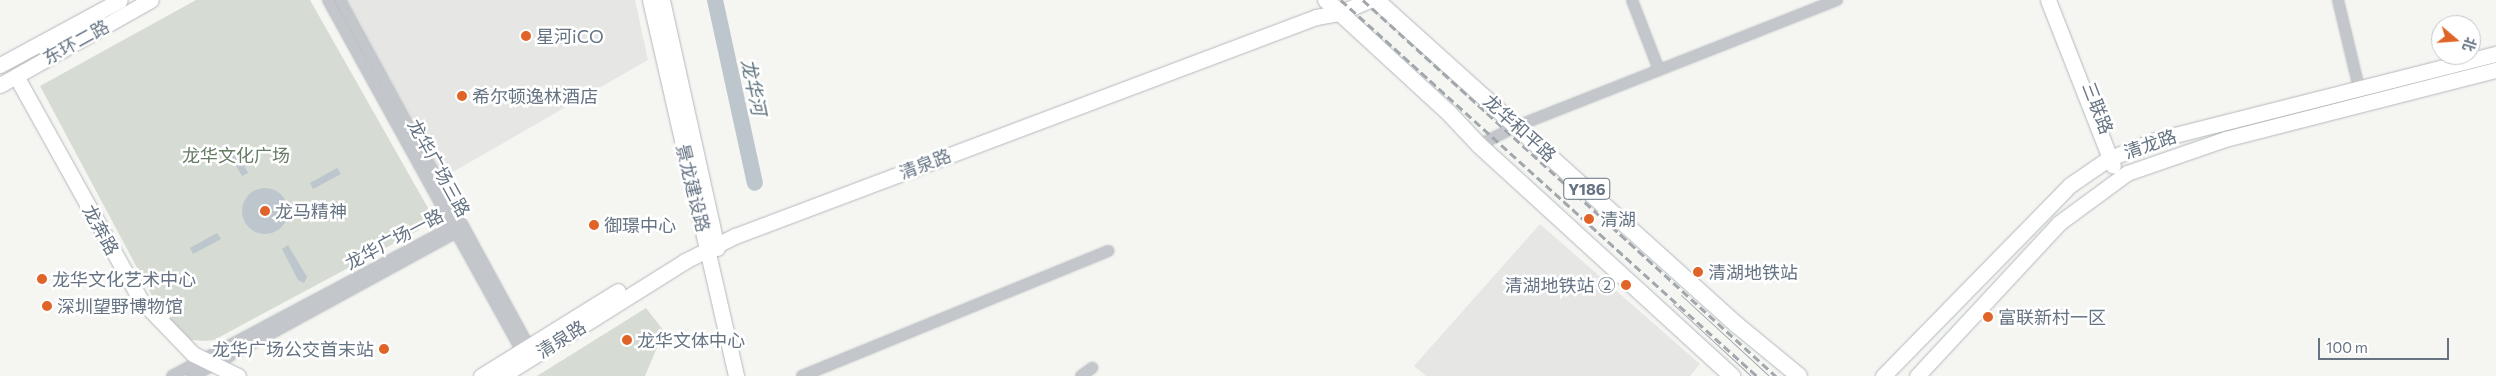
<!DOCTYPE html>
<html>
<head>
<meta charset="utf-8">
<style>
  body { margin:0 }
  #map { position:relative; width:2496px; height:376px; overflow:hidden; background:#f5f6f2; font-family:Commissioner,"Noto Sans SC",sans-serif }
  div>[style] { position:absolute }
  [style*='--x'] { left:calc(var(--x)*1px); top:calc(var(--y)*1px); width:calc(var(--w)*1px); rotate:calc(var(--a)*1deg) }
  .built>* { inset:0; background:#e6e7e5 }
  .green>* { inset:0; background:#d6dcd3 }
  .water>* { inset:0; background:#bcc6cc }
  .round { border-radius:50% }
  .river>* { height:16px; margin:-8px; padding:0 8px; transform-origin:8px; border-radius:8px; background:#bcc6cc }
  .roads { filter:drop-shadow(0 0 1px #b3b8bd) drop-shadow(0 0 1px #b3b8bd) }
  .street>* { height:10px; margin:-5px; padding:0 5px; transform-origin:5px; border-radius:5px; background:#c3c6ca }
  .secondary>* { height:15px; margin:-7.5px; padding:0 7.5px; transform-origin:7.5px; border-radius:7.5px; background:#fff }
  .primary>* { height:16px; margin:-8px; padding:0 8px; transform-origin:8px; border-radius:8px; background:#fff }
  .tram>* { height:1px; margin:-0.5px; padding:0 0.5px; transform-origin:0.5px; border-radius:0.5px; background:#a2a7ad }
  .rail>* { height:2.5px; margin-top:-1.25px; transform-origin:0; background:repeating-linear-gradient(90deg,#a2a7ad 0 8px,transparent 0 12px) }
  .dots>* { width:14px; height:14px; translate:-50% -50%; box-sizing:border-box; border:2px solid #fff; border-radius:50% }
  span { translate:-50% -50%; white-space:nowrap; text-align:center; line-height:1.15; -webkit-text-stroke:5px #fff; paint-order:stroke }
  .shield-label span { padding:1px 4px; background:#fff; border:1px solid; border-radius:4px; -webkit-text-stroke-width:0 }
  .shield-label { font-size:16px; color:#657383; font-weight:700 }
  .poi-label { font-size:18px; color:#657383 }
  .left { translate:0 -50%; text-align:left }
  .right { translate:-100% -50%; text-align:right }
  .street-label { font-size:18px; color:#657383 }
  .park-label { font-size:18px; color:#667a64 }
  .water-label { font-size:19px; color:#60747f; font-style:italic }
  .north { position:absolute; left:2431px; top:15px; width:50px; height:50px; box-sizing:border-box; background:#fff; border:1px solid #c1c7cd; border-radius:50%; rotate:108deg; font-size:14px; font-weight:700; line-height:20px; text-align:center; color:#657383 }
  .north::after { content:''; display:block; margin:auto; width:18px; height:22px; background:#e06327; clip-path:polygon(50% 0,100% 100%,50% 72%,0 100%) }
  .scale { position:absolute; left:2318px; top:338px; width:131px; height:22px; box-sizing:border-box; border:2px solid #657383; border-top:0; padding-left:6px; font-size:15px; line-height:18px; white-space:nowrap; color:#657383; -webkit-text-stroke:4px #fff; paint-order:stroke }
</style>
</head>
<body>
<div id="map">
  <div class="built">
    <i style="clip-path:polygon(347px 0,635px 0,648px 60px,444px 177px)"></i>
    <i style="clip-path:polygon(1540px 224px,1700px 364px,1690px 376px,1426px 376px,1414px 366px)"></i>
  </div>
  <div class="green">
    <i style="clip-path:polygon(196px 0,310px 0,428px 208px,419px 230px,214px 340px,206px 341px,191px 340px,158px 307px,40px 86px)"></i>
    <i style="clip-path:polygon(646px 308px,664px 331px,645px 376px,537px 376px)"></i>
  </div>
  <div class="water">
    <i style="clip-path:polygon(235px 149px,248px 173px,242px 176px,228px 152px)"></i>
    <i style="clip-path:polygon(337px 168px,341px 174px,313px 189px,310px 183px)"></i>
    <i class="round" style="left:242px;top:188px;width:46px;height:46px"></i>
    <i style="clip-path:polygon(217px 233px,221px 239px,193px 254px,190px 248px)"></i>
    <i style="clip-path:polygon(288px 245px,307px 277px,304px 283px,298px 280px,282px 249px)"></i>
  </div>
  <div class="river">
    <i style="--x:715;--y:0;--w:187;--a:77.7"></i>
  </div>
  <div class="roads">
    <div class="street">
      <i style="--x:328;--y:0;--w:401;--a:61.1"></i>
      <i style="--x:340;--y:0;--w:395;--a:61.4"></i>
      <i style="--x:1632;--y:0;--w:75;--a:68.9"></i>
      <i style="--x:2338;--y:0;--w:90;--a:76.6"></i>
      <i style="--x:1479;--y:145;--w:42;--a:-26.6"></i>
      <i style="--x:1517;--y:126;--w:344;--a:-21.5"></i>
      <i style="--x:172;--y:376;--w:324;--a:-28"></i>
      <i style="--x:193;--y:376;--w:301;--a:-28.6"></i>
      <i style="--x:457;--y:232;--w:6;--a:-59"></i>
      <i style="--x:802;--y:376;--w:331;--a:-22.2"></i>
      <i style="--x:1081;--y:376;--w:14;--a:-36"></i>
    </div>
    <div class="secondary">
      <i style="--x:650;--y:0;--w:386;--a:77.1"></i>
      <i style="--x:662;--y:0;--w:254;--a:77.5"></i>
      <i style="--x:2048;--y:0;--w:178;--a:68.6"></i>
      <i style="--x:0;--y:65;--w:136;--a:-28.4"></i>
      <i style="--x:16;--y:76;--w:255;--a:60.9"></i>
      <i style="--x:140;--y:299;--w:76;--a:46.1"></i>
      <i style="--x:193;--y:354;--w:50;--a:26.1"></i>
      <i style="--x:0;--y:85;--w:173;--a:-29.4"></i>
      <i style="--x:481;--y:376;--w:161;--a:-31.8"></i>
      <i style="--x:502;--y:376;--w:216;--a:-32.1"></i>
      <i style="--x:685;--y:261;--w:56;--a:-26.6"></i>
      <i style="--x:735;--y:236;--w:621;--a:-20.65"></i>
      <i style="--x:1316;--y:17;--w:23;--a:-10"></i>
      <i style="--x:1339;--y:13;--w:34;--a:-23"></i>
      <i style="--x:1883;--y:376;--w:267;--a:-45.6"></i>
      <i style="--x:2070;--y:185;--w:46;--a:-34.4"></i>
      <i style="--x:2108;--y:159;--w:51;--a:-22"></i>
      <i style="--x:2155;--y:140;--w:352;--a:-14.2"></i>
      <i style="--x:1917;--y:376;--w:209;--a:-47.1"></i>
      <i style="--x:2059;--y:223;--w:84;--a:-36.3"></i>
      <i style="--x:2127;--y:173;--w:104;--a:-19.1"></i>
      <i style="--x:2225;--y:139;--w:280;--a:-14.3"></i>
    </div>
    <div class="primary">
      <i style="--x:1326;--y:0;--w:166;--a:42.6"></i>
      <i style="--x:1448;--y:112;--w:45;--a:46.8"></i>
      <i style="--x:1479;--y:145;--w:343;--a:42.4"></i>
      <i style="--x:1376;--y:0;--w:486;--a:42"></i>
      <i style="--x:1737;--y:325;--w:80;--a:39.4"></i>
    </div>
  </div>
  <div class="tram">
    <i style="--x:1681;--y:295;--w:120;--a:42.6"></i>
    <i style="--x:1673;--y:304;--w:106;--a:42.7"></i>
  </div>
  <div class="rail">
    <i style="--x:1341;--y:0;--w:561;--a:42.11"></i>
    <i style="--x:1363;--y:0;--w:559;--a:42.32"></i>
  </div>
  <div class="dots">
    <i style="left:526px;top:36px;background:#e06327"></i>
    <i style="left:462px;top:96px;background:#e06327"></i>
    <i style="left:265px;top:211px;background:#e06327"></i>
    <i style="left:1589px;top:219px;background:#e06327"></i>
    <i style="left:594px;top:225px;background:#e06327"></i>
    <i style="left:1698px;top:272px;background:#e06327"></i>
    <i style="left:42px;top:279px;background:#e06327"></i>
    <i style="left:1626px;top:285px;background:#e06327"></i>
    <i style="left:47px;top:306px;background:#e06327"></i>
    <i style="left:1988px;top:317px;background:#e06327"></i>
    <i style="left:627px;top:340px;background:#e06327"></i>
    <i style="left:384px;top:349px;background:#e06327"></i>
  </div>
  <div class="shield-label">
    <span style="left:1587px;top:189px">Y186</span>
  </div>
  <div class="poi-label">
    <span class="left" style="left:536px;top:36px">星河iCO</span>
    <span class="left" style="left:472px;top:96px">希尔顿逸林酒店</span>
    <span class="left" style="left:275px;top:211px">龙马精神</span>
    <span class="left" style="left:1600px;top:219px">清湖</span>
    <span class="left" style="left:604px;top:225px">御璟中心</span>
    <span class="left" style="left:1708px;top:272px">清湖地铁站</span>
    <span class="left" style="left:52px;top:279px">龙华文化艺术中心</span>
    <span class="right" style="left:1616px;top:285px">清湖地铁站 ②</span>
    <span class="left" style="left:57px;top:306px">深圳望野博物馆</span>
    <span class="left" style="left:1998px;top:317px">富联新村一区</span>
    <span class="left" style="left:637px;top:340px">龙华文体中心</span>
    <span class="right" style="left:374px;top:349px">龙华广场公交首末站</span>
  </div>
  <div class="street-label">
    <span style="left:76px;top:42px;rotate:-29deg">东环二路</span>
    <span style="left:2098px;top:108px;rotate:69deg">三联路</span>
    <span style="left:1520px;top:128px;rotate:42deg">龙华和平路</span>
    <span style="left:2150px;top:144px;rotate:-19deg">清龙路</span>
    <span style="left:925px;top:164px;rotate:-21deg">清泉路</span>
    <span style="left:439px;top:168px;rotate:61deg">龙华广场三路</span>
    <span style="left:693px;top:188px;rotate:76deg">景龙建设路</span>
    <span style="left:101px;top:230px;rotate:61deg">龙奔路</span>
    <span style="left:394px;top:239px;rotate:-28deg">龙华广场一路</span>
    <span style="left:561px;top:339px;rotate:-32deg">清泉路</span>
  </div>
  <div class="park-label">
    <span style="left:236px;top:155px">龙华文化广场</span>
  </div>
  <div class="water-label">
    <span style="left:754px;top:87px;rotate:78deg">龙华河</span>
  </div>
  <div class="north">北</div>
  <div class="scale">100 m</div>
</div>
</body>
</html>
